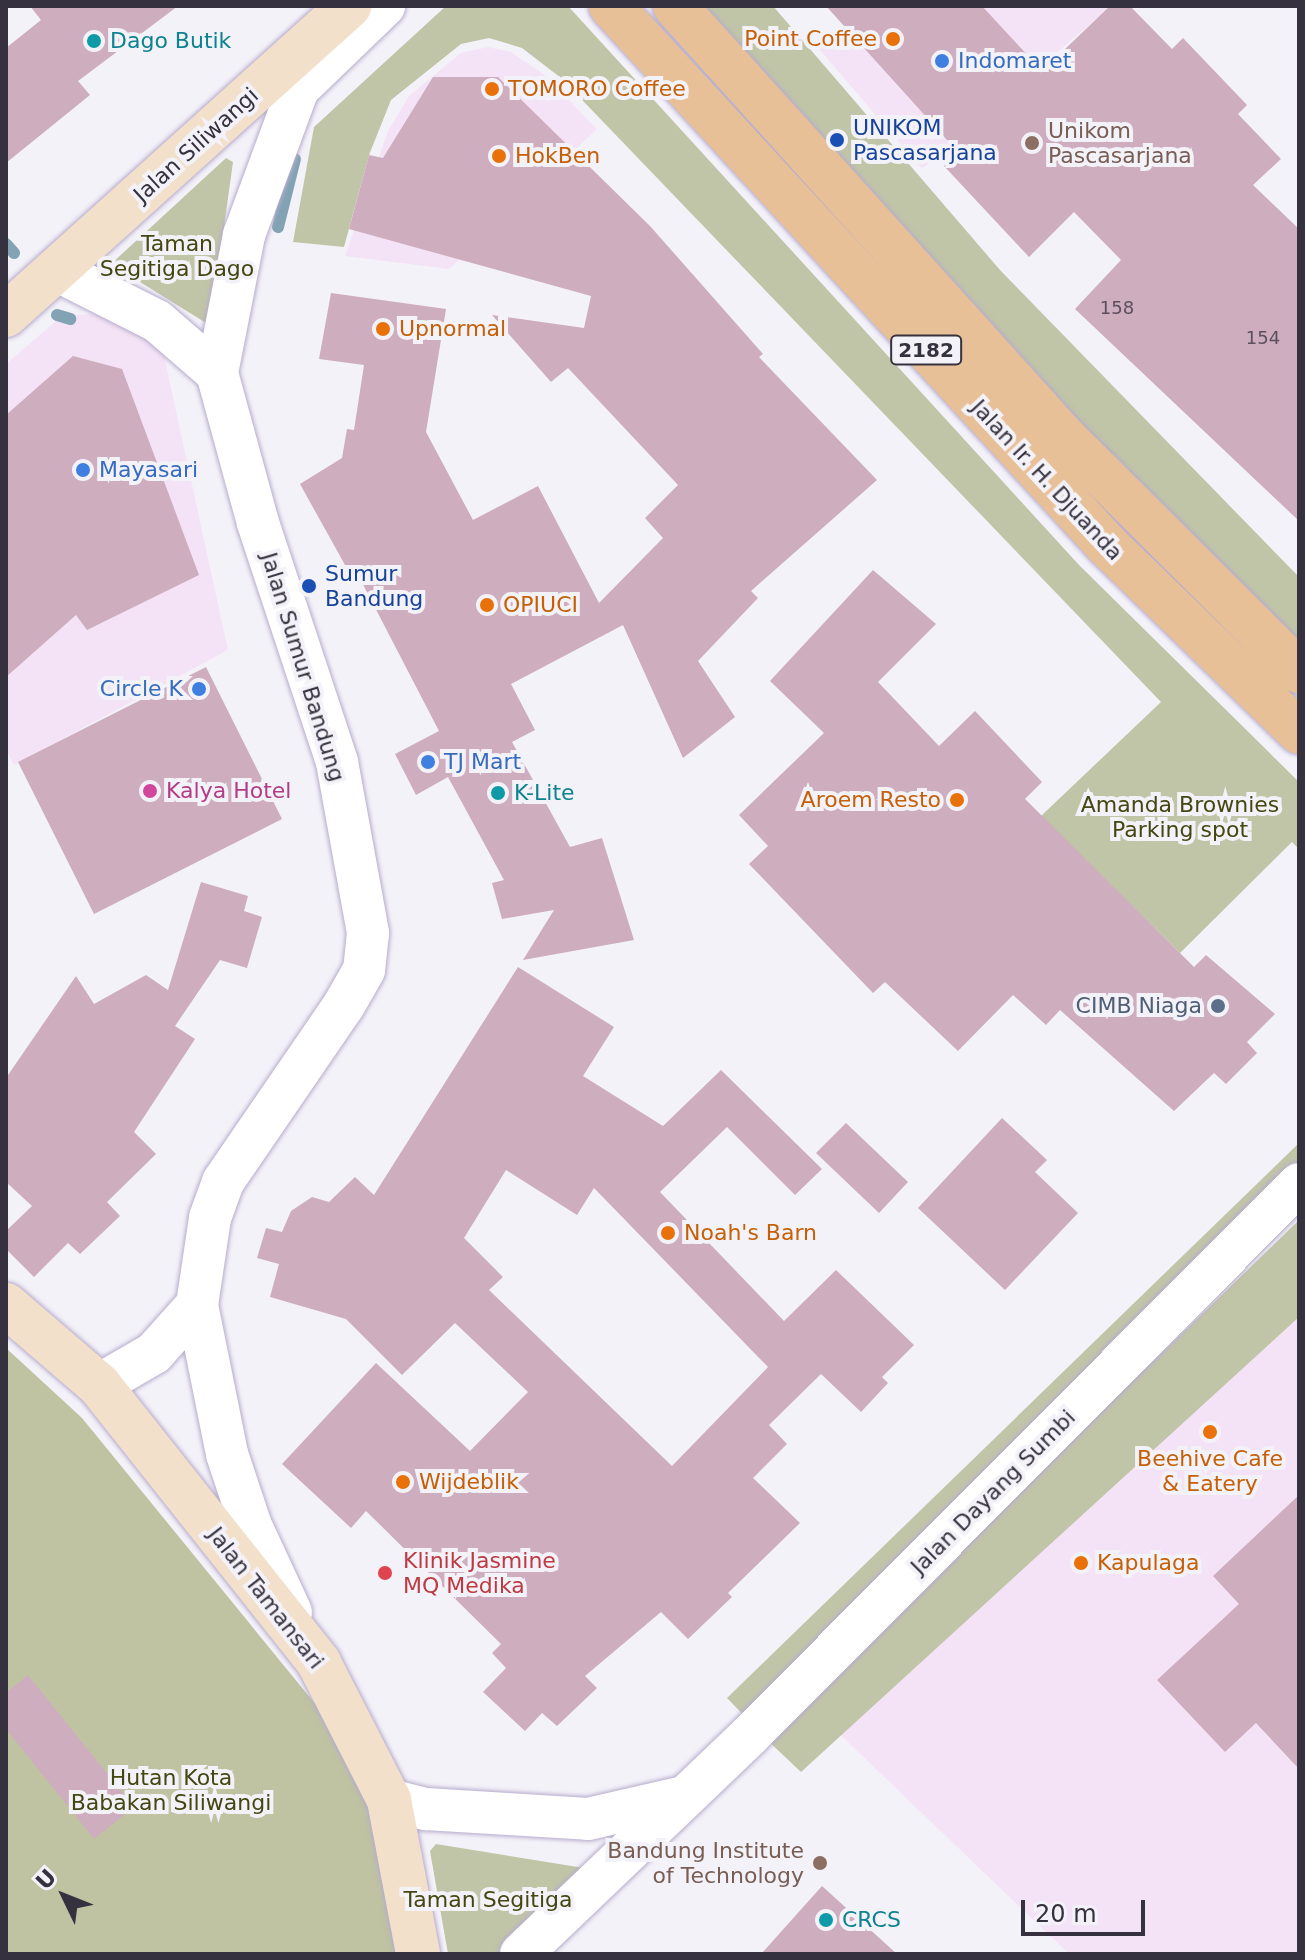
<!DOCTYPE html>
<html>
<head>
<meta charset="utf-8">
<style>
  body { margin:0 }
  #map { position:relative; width:1305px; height:1960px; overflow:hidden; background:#f4f2f9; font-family:"DejaVu Sans",sans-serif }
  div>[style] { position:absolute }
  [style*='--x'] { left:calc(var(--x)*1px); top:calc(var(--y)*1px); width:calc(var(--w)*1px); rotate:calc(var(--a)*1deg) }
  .commercial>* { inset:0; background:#f4e3f6 }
  .green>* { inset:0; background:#c1c5a7 }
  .forest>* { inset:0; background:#bfc3a2 }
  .stream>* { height:12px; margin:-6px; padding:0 6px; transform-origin:6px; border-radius:6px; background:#81a3b4 }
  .building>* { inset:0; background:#cdadbe }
  .roads { filter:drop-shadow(0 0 2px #b6accd) drop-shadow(0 0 2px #b6accd) }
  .tertiary>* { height:42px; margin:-21px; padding:0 21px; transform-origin:21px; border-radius:21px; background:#fff }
  .secondary>* { height:44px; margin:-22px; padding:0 22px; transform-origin:22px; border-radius:22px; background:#f3e0cb }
  .primary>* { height:44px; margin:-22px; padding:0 22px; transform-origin:22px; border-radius:22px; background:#e8c098 }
  .dots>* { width:22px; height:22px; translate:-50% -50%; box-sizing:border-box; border:4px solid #f4f2f9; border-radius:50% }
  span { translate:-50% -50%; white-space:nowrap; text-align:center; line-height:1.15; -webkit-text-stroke:8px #f4f2f9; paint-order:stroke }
  .number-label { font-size:18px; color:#5b505e }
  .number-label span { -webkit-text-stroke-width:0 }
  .shield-label span { padding:2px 6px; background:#f4f2f9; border:2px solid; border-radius:6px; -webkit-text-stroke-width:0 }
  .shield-label { font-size:20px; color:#35313e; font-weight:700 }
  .food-label { font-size:22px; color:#c56008 }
  .right { translate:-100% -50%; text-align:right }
  .left { translate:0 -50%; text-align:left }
  .culture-label { font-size:22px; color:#0d838f }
  .shop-label { font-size:22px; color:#366cbe }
  .transit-label { font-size:22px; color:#164399 }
  .education-label { font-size:22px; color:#785e54 }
  .street-label { font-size:22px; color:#35313e }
  .park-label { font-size:22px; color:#444711 }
  .hotel-label { font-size:22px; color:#b23c85 }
  .service-label { font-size:22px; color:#4e5e75 }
  .health-label { font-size:22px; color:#be3a42 }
  .frame { position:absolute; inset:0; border:8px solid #35313e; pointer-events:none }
  .north { position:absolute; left:24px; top:1856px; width:80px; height:80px; -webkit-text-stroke:6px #f4f2f9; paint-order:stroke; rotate:313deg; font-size:22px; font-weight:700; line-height:32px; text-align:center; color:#35313e }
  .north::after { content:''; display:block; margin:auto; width:28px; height:36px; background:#35313e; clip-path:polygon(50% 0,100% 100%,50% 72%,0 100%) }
  .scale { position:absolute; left:1021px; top:1900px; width:124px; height:36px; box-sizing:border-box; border:4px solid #35313e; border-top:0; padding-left:10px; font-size:24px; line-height:28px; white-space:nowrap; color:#35313e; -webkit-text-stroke:6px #f4f2f9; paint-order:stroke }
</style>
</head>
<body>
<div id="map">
  <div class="commercial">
    <i style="clip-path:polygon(869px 6px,1111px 6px,922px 169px,819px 49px)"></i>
    <i style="clip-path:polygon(488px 47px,511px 52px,545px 75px,597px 129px,449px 269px,345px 256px,388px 131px,409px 96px,461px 53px)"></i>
    <i style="clip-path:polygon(92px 314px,141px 328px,163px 351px,228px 650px,14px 765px,6px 750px,6px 364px,62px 316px)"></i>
    <i style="clip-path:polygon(1299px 1257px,1299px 1954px,1069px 1954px,831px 1726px)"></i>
  </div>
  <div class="green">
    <i style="clip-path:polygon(446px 6px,568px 6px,1079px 565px,1299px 782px,1299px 849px,1292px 842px,1180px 953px,1041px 816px,1161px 702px,561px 78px,522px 48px,489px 38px,461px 44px,391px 100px,369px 155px,344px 247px,293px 242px,314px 127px)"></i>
    <i style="clip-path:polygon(698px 6px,773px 6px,1000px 270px,1299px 577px,1299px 656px,969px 320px)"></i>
    <i style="clip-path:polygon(226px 158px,233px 162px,211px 320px,206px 323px,111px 264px)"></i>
    <i style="clip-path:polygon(1299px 1143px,1299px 1203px,753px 1725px,727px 1698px)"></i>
    <i style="clip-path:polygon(1299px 1220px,1299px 1317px,801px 1772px,765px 1738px)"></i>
    <i style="clip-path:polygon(436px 1844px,584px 1868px,587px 1873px,500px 1954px,448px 1954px,430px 1851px)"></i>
  </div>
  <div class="forest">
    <i style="clip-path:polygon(6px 1348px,82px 1418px,334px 1727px,373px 1800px,404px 1954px,6px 1954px)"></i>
  </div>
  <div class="stream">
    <i style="--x:278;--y:227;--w:70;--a:-76"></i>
    <i style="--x:6;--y:244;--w:12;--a:48"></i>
    <i style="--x:57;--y:315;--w:14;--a:17"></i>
  </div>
  <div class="building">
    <i style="clip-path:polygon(30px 6px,178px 6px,78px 81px,90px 95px,6px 163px,6px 48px,41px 20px)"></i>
    <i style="clip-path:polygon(826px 6px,982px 6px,1042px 71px,1110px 6px,1130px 6px,1172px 49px,1183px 38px,1247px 105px,1238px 114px,1281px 159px,1253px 185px,1299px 229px,1299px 521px,1075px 309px,1121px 260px,1074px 212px,1029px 257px,944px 166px,958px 152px)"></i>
    <i style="clip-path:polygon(433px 77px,498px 77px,650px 226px,763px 354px,759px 357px,877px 480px,751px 591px,758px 598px,698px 661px,735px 717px,683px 758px,623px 625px,511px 684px,535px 730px,512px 742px,570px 847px,602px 838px,634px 940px,523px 960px,554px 910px,502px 919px,492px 883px,504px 880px,448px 777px,416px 795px,395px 754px,439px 731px,356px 571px,350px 574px,300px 484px,342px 458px,347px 429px,354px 430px,364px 365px,319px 359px,331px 293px,446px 309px,426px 432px,473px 520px,538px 486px,599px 603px,663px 538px,645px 518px,678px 485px,568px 368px,551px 382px,492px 315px,584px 328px,591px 296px,349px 229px,369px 155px,383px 158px)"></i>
    <i style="clip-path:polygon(73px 356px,122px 369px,199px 575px,87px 630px,76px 615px,6px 677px,6px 415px)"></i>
    <i style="clip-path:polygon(873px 570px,936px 624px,878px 682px,939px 746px,975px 711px,1042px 782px,1025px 799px,1194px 967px,1206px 955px,1275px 1014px,1247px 1042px,1257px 1053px,1226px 1084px,1214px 1073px,1174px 1111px,1060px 1010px,1046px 1025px,1013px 995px,958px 1051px,885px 982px,873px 993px,749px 864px,768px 846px,739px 815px,824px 733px,770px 681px)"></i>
    <i style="clip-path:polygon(206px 667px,282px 819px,94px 914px,18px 762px)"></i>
    <i style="clip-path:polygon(201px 882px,248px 896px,244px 911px,262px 917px,247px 968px,220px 960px,175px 1026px,195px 1039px,134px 1132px,156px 1154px,107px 1202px,120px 1216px,80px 1254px,68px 1243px,34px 1277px,6px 1249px,6px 1231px,32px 1206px,6px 1182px,6px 1078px,76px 976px,94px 1004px,146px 975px,168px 990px)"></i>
    <i style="clip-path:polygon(evenodd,518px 967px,614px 1027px,583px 1076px,663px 1126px,721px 1070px,822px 1169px,795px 1195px,727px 1127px,660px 1192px,784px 1321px,836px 1270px,914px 1345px,882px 1377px,888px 1383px,861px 1412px,821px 1374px,769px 1425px,787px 1444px,753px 1478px,800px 1523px,728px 1593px,732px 1597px,688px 1639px,661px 1612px,585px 1676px,597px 1688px,557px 1726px,542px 1713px,525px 1731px,483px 1692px,506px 1668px,492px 1653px,501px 1644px,366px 1511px,351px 1528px,282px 1464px,376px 1363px,470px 1451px,528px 1392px,455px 1323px,402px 1375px,346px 1319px,270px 1297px,279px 1264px,257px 1258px,266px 1228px,282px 1232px,291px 1211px,312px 1197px,329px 1202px,355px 1177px,374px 1195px,518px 967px,506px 1170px,577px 1215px,594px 1188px,768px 1367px,672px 1466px,489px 1290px,503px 1277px,464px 1238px,506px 1170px)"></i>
    <i style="clip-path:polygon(1002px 1118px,1047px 1160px,1035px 1172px,1078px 1213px,1005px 1290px,918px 1208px)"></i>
    <i style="clip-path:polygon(846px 1123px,908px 1182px,879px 1213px,816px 1153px)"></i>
    <i style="clip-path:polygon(1299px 1495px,1299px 1769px,1256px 1723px,1225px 1752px,1157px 1680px,1239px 1604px,1213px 1576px)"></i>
    <i style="clip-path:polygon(28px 1675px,134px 1807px,94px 1839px,6px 1729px,6px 1693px)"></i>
    <i style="clip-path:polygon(822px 1886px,897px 1954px,761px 1954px)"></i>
  </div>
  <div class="roads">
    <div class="tertiary">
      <i style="--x:56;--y:270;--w:113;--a:26.8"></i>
      <i style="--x:157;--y:321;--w:79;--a:40.9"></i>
      <i style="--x:217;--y:373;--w:156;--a:74.7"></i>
      <i style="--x:258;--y:523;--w:252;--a:71.7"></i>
      <i style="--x:337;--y:762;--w:174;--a:79.7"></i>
      <i style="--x:368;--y:933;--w:37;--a:96"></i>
      <i style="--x:364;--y:970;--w:40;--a:119.7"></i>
      <i style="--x:344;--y:1005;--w:214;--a:124.4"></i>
      <i style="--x:223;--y:1182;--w:38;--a:110"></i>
      <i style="--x:210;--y:1218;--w:88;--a:98.5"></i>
      <i style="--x:197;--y:1305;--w:152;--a:78.6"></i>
      <i style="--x:227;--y:1454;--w:76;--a:71.6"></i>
      <i style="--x:251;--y:1526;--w:95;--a:65.1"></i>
      <i style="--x:217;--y:373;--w:141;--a:-78.9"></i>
      <i style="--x:244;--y:235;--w:156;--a:-69.7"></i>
      <i style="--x:298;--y:89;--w:120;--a:-44"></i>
      <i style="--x:99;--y:1385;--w:64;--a:-30.2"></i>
      <i style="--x:154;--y:1353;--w:64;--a:-48.1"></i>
      <i style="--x:389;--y:1800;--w:38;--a:14"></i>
      <i style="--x:426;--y:1809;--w:162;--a:3.5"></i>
      <i style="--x:588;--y:1819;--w:94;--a:-12.9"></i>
      <i style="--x:521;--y:1954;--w:315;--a:-43.7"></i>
      <i style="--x:749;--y:1736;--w:779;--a:-45.1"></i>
    </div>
    <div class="secondary">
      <i style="--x:6;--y:315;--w:462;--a:-42"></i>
      <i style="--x:6;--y:1305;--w:123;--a:40.7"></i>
      <i style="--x:99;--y:1385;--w:355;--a:51.6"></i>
      <i style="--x:319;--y:1663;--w:154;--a:62.9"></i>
      <i style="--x:389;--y:1800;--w:157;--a:79.3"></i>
    </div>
    <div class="primary">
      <i style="--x:611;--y:6;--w:732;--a:47.38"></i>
      <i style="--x:1107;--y:545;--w:268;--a:44.2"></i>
      <i style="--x:675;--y:6;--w:579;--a:47.94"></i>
      <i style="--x:1063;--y:436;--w:333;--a:44.9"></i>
    </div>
  </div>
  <div class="dots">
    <i style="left:893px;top:39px;background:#e8710a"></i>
    <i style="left:94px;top:41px;background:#0f9aa8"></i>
    <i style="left:942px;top:61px;background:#3f7fe0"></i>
    <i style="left:492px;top:89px;background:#e8710a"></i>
    <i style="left:837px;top:140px;background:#1a4fb4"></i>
    <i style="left:1032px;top:143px;background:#8d6e63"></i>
    <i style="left:499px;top:156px;background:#e8710a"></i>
    <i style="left:383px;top:329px;background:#e8710a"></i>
    <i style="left:83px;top:470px;background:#3f7fe0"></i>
    <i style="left:309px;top:586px;background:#1a4fb4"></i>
    <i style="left:487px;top:605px;background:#e8710a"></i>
    <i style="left:199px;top:689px;background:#3f7fe0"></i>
    <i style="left:428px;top:762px;background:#3f7fe0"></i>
    <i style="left:150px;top:791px;background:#d1479c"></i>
    <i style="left:498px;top:793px;background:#0f9aa8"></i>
    <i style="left:957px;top:800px;background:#e8710a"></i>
    <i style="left:1218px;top:1006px;background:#5c6f8a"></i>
    <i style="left:668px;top:1233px;background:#e8710a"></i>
    <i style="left:1210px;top:1432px;background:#e8710a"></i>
    <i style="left:403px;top:1482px;background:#e8710a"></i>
    <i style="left:1081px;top:1563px;background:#e8710a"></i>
    <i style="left:385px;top:1573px;background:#e0444e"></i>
    <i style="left:820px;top:1863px;background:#8d6e63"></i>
    <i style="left:826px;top:1920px;background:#0f9aa8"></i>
  </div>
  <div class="number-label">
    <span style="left:1117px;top:308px">158</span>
    <span style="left:1263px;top:338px">154</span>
  </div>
  <div class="shield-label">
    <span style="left:926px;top:350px">2182</span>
  </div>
  <div class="food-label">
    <span class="right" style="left:877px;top:39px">Point Coffee</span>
    <span class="left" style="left:508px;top:89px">TOMORO Coffee</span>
    <span class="left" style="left:515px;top:156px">HokBen</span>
    <span class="left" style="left:399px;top:329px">Upnormal</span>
    <span class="left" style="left:503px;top:605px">OPIUCI</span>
    <span class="right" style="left:941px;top:800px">Aroem Resto</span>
    <span class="left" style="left:684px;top:1233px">Noah's Barn</span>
    <span style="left:1210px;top:1471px">Beehive Cafe<br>&amp; Eatery</span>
    <span class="left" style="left:419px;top:1482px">Wijdeblik</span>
    <span class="left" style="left:1097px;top:1563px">Kapulaga</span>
  </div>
  <div class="culture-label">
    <span class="left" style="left:110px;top:41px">Dago Butik</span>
    <span class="left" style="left:514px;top:793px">K-Lite</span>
    <span class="left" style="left:842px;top:1920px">CRCS</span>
  </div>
  <div class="shop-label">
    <span class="left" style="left:958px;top:61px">Indomaret</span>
    <span class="left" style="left:99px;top:470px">Mayasari</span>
    <span class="right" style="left:183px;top:689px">Circle K</span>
    <span class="left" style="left:444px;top:762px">TJ Mart</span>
  </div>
  <div class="transit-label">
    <span class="left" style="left:853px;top:140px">UNIKOM<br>Pascasarjana</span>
    <span class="left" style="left:325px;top:586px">Sumur<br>Bandung</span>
  </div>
  <div class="education-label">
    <span class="left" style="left:1048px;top:143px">Unikom<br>Pascasarjana</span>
    <span class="right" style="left:804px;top:1863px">Bandung Institute<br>of Technology</span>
  </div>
  <div class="street-label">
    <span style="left:196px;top:145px;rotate:-42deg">Jalan Siliwangi</span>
    <span style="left:1047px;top:480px;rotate:47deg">Jalan Ir. H. Djuanda</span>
    <span style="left:303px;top:667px;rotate:73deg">Jalan Sumur Bandung</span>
    <span style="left:993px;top:1492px;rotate:-45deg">Jalan Dayang Sumbi</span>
    <span style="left:266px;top:1598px;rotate:52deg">Jalan Tamansari</span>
  </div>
  <div class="park-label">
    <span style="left:177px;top:256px">Taman<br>Segitiga Dago</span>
    <span style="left:1180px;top:817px">Amanda Brownies<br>Parking spot</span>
    <span style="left:171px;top:1790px">Hutan Kota<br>Babakan Siliwangi</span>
    <span style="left:488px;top:1900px">Taman Segitiga</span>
  </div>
  <div class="hotel-label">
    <span class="left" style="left:166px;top:791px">Kalya Hotel</span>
  </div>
  <div class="service-label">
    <span class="right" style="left:1202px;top:1006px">CIMB Niaga</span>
  </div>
  <div class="health-label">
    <span class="left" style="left:403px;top:1573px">Klinik Jasmine<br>MQ Medika</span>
  </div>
  <div class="frame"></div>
  <div class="north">U</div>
  <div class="scale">20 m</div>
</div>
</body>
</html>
